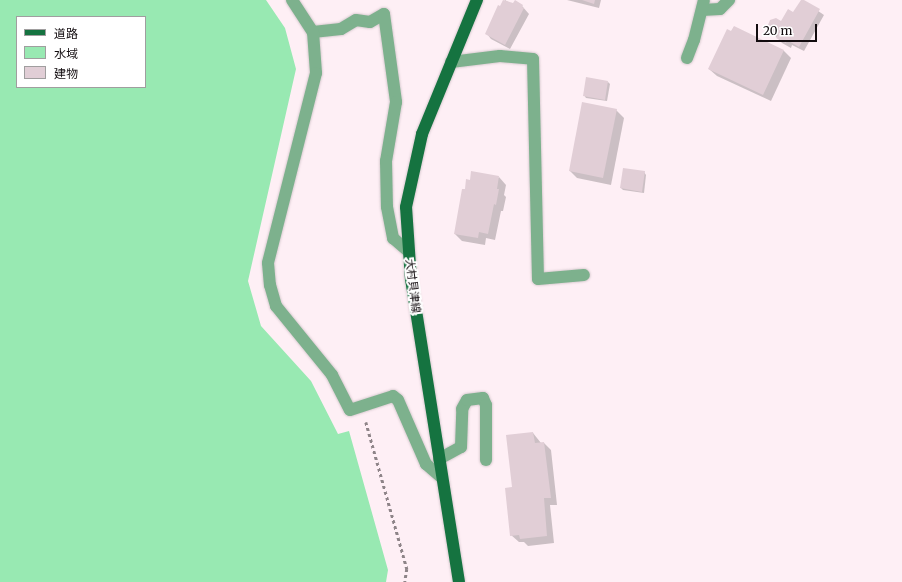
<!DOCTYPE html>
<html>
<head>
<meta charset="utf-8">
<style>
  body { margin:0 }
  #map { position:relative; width:902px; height:582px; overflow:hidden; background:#feeff5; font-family:Merriweather,"Noto Sans JP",serif }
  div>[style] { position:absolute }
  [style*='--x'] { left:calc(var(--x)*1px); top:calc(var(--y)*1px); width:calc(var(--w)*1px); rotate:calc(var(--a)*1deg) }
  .water>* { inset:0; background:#98e9b2 }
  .shadow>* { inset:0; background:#0003 }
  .building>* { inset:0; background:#e1ced6 }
  .path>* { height:2.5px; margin-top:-1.25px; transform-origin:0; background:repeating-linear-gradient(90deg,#8e8488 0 3px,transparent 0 6px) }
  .roads { filter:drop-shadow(0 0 1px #d8cbd0) drop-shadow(0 0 1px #d8cbd0) }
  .minor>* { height:12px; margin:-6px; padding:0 6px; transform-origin:6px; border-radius:6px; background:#7db18d }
  .major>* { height:12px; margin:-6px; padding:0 6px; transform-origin:6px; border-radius:6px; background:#157340 }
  span { translate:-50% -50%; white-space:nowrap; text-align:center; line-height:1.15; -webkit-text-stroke:4px #fff; paint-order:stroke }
  .street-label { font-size:11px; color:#120c0f }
  .legend { position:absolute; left:16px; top:16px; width:130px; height:72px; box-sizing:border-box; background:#fff; border:1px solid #a09e9f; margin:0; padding:5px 7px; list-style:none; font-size:12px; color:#120c0f }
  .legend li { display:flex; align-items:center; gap:8px; height:20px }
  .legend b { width:20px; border:1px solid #a09e9f }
  .scale { position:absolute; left:756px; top:24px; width:61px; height:18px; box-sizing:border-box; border:2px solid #120c0f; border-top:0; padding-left:5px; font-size:12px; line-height:14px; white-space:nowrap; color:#120c0f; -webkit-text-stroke:3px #fff; paint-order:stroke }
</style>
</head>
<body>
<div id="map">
  <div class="water">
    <i style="clip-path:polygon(evenodd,0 0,266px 0,285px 28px,296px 69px,248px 281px,261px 326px,311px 381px,338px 434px,349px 431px,388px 570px,386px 582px,0 582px,0 0,17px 17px,145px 17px,145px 87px,17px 87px,17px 17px)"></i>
  </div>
  <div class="shadow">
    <i style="clip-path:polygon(505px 0,513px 5px,522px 6px,529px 14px,510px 49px,491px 39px,487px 34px)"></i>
    <i style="clip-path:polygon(567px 0,601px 0,599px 8px)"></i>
    <i style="clip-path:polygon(802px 0,824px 15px,804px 51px,792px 45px,791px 48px,782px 43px,770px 30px,794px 14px)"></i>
    <i style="clip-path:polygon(734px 27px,784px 51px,791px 58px,771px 101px,717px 76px,709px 69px)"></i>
    <i style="clip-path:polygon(608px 82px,610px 84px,607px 101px,586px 98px,584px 95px)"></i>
    <i style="clip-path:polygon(616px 110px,624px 118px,611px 185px,577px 178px,570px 171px)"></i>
    <i style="clip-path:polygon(644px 172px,646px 175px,644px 193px,623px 190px,621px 188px)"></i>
    <i style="clip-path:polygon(499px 177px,506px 185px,504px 195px,506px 197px,503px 211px,501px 211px,495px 240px,486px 238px,485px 245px,462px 241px,455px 234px)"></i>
    <i style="clip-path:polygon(533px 433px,541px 443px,544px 443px,551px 450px,557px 505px,550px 505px,554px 543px,528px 546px,524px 542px,519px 542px,511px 535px,513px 488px)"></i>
  </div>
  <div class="building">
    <i style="clip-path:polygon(503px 0,513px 3px,515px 0,523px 5px,522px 7px,524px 8px,505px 45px,485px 34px,498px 5px,500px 6px)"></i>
    <i style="clip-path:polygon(582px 0,595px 0,594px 4px)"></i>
    <i style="clip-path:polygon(801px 0,804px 0,820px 9px,799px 47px,787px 40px,786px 43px,776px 38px,778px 35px,769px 30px,768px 25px,770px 20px,776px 18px,781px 21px,788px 9px,793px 12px)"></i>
    <i style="clip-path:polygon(734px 26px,784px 50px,763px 95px,708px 69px,727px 29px,731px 31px)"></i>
    <i style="clip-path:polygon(586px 77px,608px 81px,605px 100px,583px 96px)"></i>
    <i style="clip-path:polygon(582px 102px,617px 109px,603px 178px,569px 171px)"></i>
    <i style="clip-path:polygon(623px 168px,645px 171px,642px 192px,620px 188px)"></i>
    <i style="clip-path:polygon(471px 171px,499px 176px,497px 189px,499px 189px,496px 205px,494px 204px,488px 234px,479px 232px,478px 238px,454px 234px,462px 189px,465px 189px,466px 179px,470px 180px)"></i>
    <i style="clip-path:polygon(533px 432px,535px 443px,544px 442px,551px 498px,544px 498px,547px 536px,520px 539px,519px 535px,510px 536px,505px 488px,512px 487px,506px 435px)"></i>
  </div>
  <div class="path">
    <i style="--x:366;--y:422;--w:153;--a:74.4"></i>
    <i style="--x:407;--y:569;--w:13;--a:99"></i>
  </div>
  <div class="roads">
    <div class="minor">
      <i style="--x:292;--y:0;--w:38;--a:57"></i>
      <i style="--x:313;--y:32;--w:28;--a:-6"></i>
      <i style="--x:341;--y:29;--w:17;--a:-31"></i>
      <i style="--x:356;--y:20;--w:14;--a:8"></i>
      <i style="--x:370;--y:22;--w:16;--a:-30"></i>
      <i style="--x:384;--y:14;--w:89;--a:82.2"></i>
      <i style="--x:396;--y:102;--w:60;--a:99.6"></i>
      <i style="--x:386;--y:161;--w:46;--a:88.8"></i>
      <i style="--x:387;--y:207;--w:32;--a:79"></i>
      <i style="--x:393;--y:238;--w:21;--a:41"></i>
      <i style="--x:702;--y:10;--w:18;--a:-3"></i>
      <i style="--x:720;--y:9;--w:13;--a:-45"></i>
      <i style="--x:313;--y:32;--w:41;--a:85.8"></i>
      <i style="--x:316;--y:73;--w:196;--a:104.2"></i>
      <i style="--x:268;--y:263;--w:22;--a:85"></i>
      <i style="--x:270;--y:285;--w:22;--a:74"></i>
      <i style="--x:276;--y:306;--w:89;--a:50.9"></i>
      <i style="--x:332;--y:375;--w:39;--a:63"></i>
      <i style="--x:350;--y:410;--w:45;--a:-18"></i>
      <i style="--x:393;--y:396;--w:6;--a:39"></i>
      <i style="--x:398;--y:400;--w:70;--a:66.4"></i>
      <i style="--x:426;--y:464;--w:21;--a:41"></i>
      <i style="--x:687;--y:58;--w:19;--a:-69"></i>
      <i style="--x:694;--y:40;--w:41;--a:-76"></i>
      <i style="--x:451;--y:62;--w:49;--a:-7"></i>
      <i style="--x:500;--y:56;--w:33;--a:5"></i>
      <i style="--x:533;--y:59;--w:220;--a:88.7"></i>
      <i style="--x:538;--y:279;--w:46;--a:-5"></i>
      <i style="--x:439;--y:459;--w:25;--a:-29"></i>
      <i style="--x:461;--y:447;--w:38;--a:-88"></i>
      <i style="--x:462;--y:409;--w:10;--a:-61"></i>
      <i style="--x:467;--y:400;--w:16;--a:-7"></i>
      <i style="--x:483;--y:398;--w:8;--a:67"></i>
      <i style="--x:486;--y:405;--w:55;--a:90"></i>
    </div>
    <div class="major">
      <i style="--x:459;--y:582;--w:306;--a:-99"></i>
      <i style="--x:411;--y:280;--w:73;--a:-93.9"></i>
      <i style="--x:406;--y:207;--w:75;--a:-77.6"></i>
      <i style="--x:422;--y:134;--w:145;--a:-67.7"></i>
    </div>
  </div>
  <div class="street-label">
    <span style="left:413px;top:286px;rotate:83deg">大村貝津線</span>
  </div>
  <ul class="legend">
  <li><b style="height:5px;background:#157340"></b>道路</li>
  <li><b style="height:11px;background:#98e9b2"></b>水域</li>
  <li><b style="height:11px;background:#e1ced6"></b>建物</li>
  </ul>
  <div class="scale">20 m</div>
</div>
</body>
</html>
